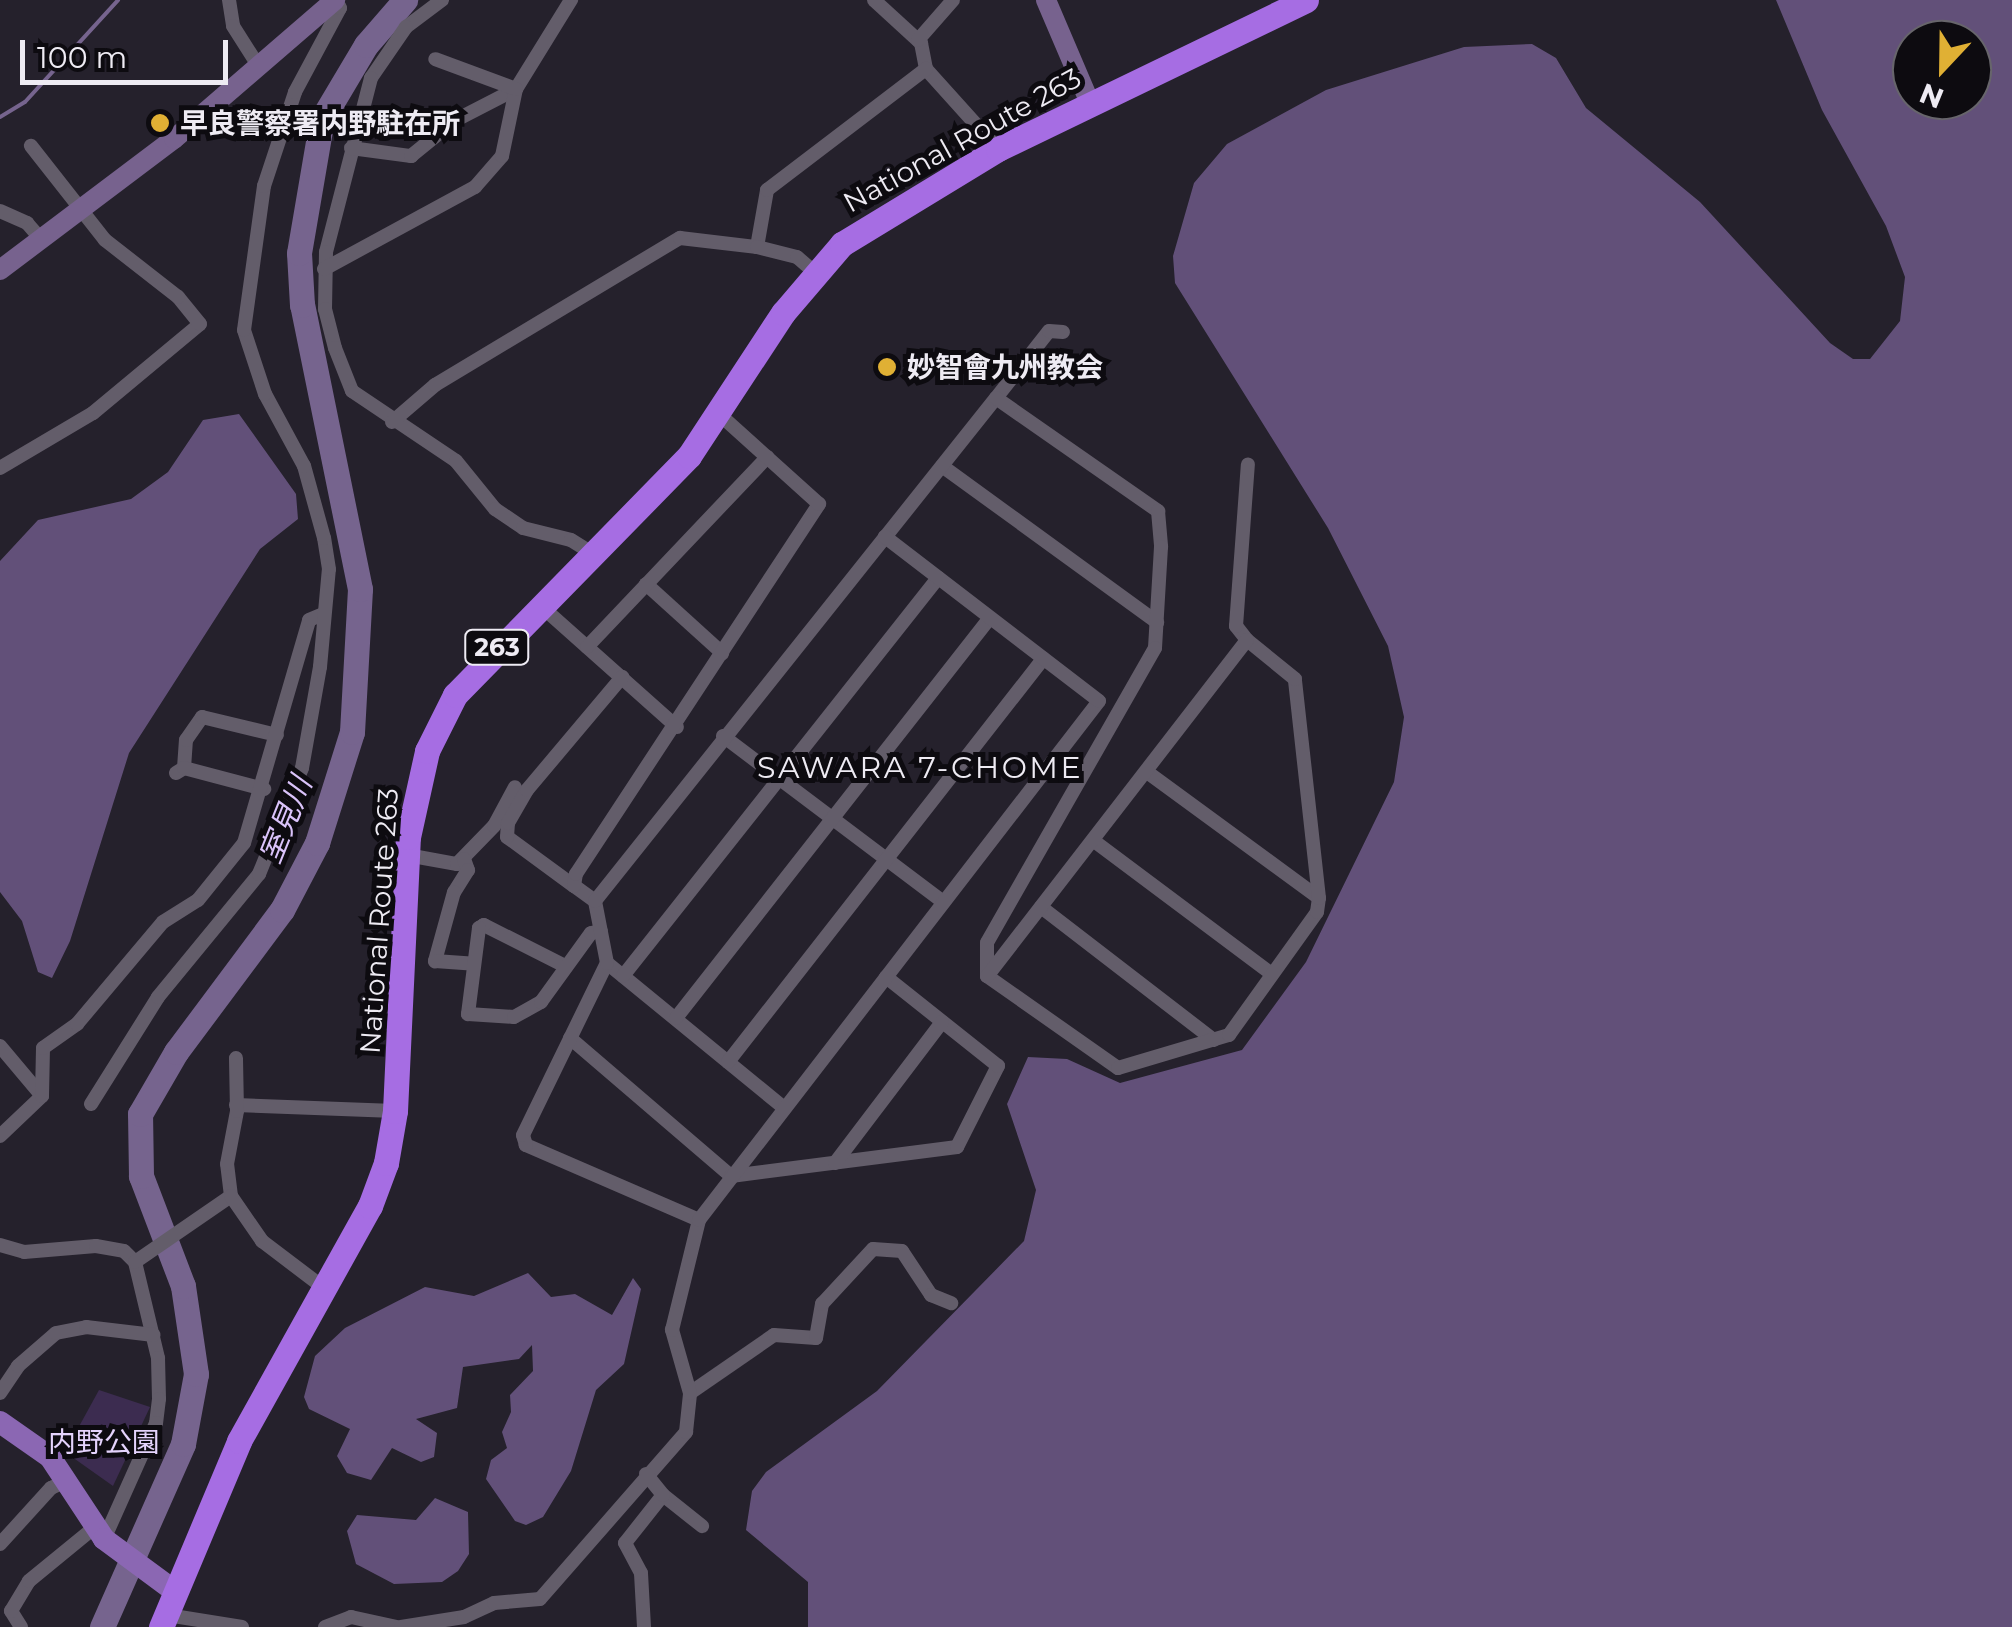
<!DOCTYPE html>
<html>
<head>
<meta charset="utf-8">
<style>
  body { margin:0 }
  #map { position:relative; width:2012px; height:1627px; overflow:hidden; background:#25212c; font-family:Montserrat,"Noto Sans JP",sans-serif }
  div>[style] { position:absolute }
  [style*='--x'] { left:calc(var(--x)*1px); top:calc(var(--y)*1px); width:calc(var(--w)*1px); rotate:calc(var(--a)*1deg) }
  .green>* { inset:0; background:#3c2c50 }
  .forest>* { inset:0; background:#625079 }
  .stream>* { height:4px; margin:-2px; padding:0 2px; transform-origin:2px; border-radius:2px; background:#76648e }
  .river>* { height:25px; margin:-12.5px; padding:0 12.5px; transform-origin:12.5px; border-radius:12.5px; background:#76648e }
  .street>* { height:14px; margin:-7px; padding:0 7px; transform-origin:7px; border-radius:7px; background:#635d6a }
  .secondary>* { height:20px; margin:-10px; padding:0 10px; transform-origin:10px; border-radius:10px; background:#77628e }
  .primary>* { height:22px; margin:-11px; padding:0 11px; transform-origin:11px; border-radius:11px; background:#8b67b3 }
  .highway>* { height:25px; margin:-12.5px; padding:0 12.5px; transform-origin:12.5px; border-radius:12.5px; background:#a66de3 }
  .dots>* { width:28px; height:28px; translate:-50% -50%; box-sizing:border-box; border:5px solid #0d0b10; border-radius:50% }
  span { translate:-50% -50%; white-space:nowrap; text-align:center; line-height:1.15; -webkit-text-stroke:10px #0d0b10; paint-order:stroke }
  .shield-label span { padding:2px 8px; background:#0d0b10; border:2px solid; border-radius:8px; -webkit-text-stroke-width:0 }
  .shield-label { font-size:25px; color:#eeebf3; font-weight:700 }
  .poi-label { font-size:28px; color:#eeebf3; font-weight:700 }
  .left { translate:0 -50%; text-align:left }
  .street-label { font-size:28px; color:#eeebf3 }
  .park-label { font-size:28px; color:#e4d3fc }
  .neighbourhood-label { font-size:30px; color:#eeebf3; letter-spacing:2.5px }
  .water-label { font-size:30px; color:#dac3fa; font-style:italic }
  .north { position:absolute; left:1892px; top:20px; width:100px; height:100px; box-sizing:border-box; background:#0d0b10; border:2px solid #67656b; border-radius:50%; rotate:202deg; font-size:28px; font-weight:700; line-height:40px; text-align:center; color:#eeebf3 }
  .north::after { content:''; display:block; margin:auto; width:35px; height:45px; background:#e0b034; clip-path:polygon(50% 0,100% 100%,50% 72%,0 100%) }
  .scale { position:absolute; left:20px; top:40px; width:208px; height:45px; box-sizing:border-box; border:5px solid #eeebf3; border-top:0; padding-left:12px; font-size:30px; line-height:35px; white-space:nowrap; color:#eeebf3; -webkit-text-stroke:8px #0d0b10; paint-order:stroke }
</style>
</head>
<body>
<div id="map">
  <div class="green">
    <i style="clip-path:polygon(99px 1390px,150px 1407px,113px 1486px,65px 1452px)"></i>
  </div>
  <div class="forest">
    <i style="clip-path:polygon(evenodd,1776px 0,2012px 0,2012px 1627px,808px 1627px,808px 1582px,746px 1530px,752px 1491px,766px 1472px,877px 1391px,1024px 1241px,1036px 1190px,1007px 1104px,1028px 1057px,1067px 1059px,1120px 1083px,1242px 1050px,1306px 962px,1394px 782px,1404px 717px,1388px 646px,1328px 528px,1175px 283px,1173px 256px,1194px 183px,1227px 144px,1326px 90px,1464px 47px,1532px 44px,1556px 58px,1586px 108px,1700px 202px,1830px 343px,1853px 359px,1870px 359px,1900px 321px,1905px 277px,1886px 226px,1822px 110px,1776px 0,1912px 40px,1972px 40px,1972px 100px,1912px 100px,1912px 40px)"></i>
    <i style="clip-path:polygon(239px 414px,296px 494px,298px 519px,260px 549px,129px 753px,70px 941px,52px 978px,38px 972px,22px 921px,0 892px,0 561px,38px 520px,131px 499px,168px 472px,203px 420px)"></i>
    <i style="clip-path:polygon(528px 1273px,551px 1297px,575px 1294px,612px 1315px,633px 1278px,641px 1289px,624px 1364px,596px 1390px,571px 1471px,543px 1517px,526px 1525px,515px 1521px,486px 1479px,491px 1460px,507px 1448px,502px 1432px,511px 1412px,510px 1395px,533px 1371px,532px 1345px,519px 1359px,463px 1367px,457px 1408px,416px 1419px,437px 1433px,434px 1457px,421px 1462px,392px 1448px,371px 1480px,347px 1473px,337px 1456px,350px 1429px,309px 1409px,304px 1397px,315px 1356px,345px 1328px,425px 1287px,474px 1296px)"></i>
    <i style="clip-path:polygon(435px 1498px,468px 1512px,469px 1554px,458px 1571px,442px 1582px,394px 1584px,356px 1564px,347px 1531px,357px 1515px,416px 1520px)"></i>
  </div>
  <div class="stream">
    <i style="--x:0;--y:117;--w:29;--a:-31"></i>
    <i style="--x:25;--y:102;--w:138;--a:-47.6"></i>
  </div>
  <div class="river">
    <i style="--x:102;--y:1627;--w:200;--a:-66.1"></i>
    <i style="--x:183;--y:1444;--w:71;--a:-79.5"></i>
    <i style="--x:196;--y:1374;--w:89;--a:-98.4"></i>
    <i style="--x:183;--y:1286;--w:118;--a:-110.9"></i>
    <i style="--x:141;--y:1176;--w:62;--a:-90.9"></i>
    <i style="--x:140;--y:1114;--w:72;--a:-59.9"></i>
    <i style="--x:176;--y:1052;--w:177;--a:-53.3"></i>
    <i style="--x:282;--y:910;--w:76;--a:-62.4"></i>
    <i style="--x:317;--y:843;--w:116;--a:-72.5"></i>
    <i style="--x:352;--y:732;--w:143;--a:-86.8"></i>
    <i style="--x:360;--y:589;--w:290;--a:-101.5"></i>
    <i style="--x:302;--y:305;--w:52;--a:-93.3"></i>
    <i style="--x:299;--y:253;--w:136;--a:-80.3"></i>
    <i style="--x:322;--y:119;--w:86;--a:-59.3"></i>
    <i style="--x:366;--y:45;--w:60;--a:-49.1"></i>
  </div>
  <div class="street">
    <i style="--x:229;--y:0;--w:26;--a:81"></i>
    <i style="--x:233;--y:26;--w:49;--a:57.6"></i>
    <i style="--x:442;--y:0;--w:45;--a:143.1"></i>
    <i style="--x:406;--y:27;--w:62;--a:124.5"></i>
    <i style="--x:371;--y:78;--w:180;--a:104.5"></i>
    <i style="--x:326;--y:252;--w:57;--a:91"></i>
    <i style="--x:325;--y:309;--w:40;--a:75.6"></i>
    <i style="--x:335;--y:348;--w:46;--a:68.4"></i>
    <i style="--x:352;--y:391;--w:125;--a:33.9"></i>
    <i style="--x:456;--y:461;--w:62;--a:50.9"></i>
    <i style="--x:495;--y:509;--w:34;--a:34"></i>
    <i style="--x:523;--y:528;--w:49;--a:14"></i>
    <i style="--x:571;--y:540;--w:25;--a:32"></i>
    <i style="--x:874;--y:0;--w:64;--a:42.5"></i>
    <i style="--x:921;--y:43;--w:26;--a:79"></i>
    <i style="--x:926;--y:69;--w:108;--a:48"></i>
    <i style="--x:918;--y:40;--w:53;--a:-48.8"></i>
    <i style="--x:351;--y:148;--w:61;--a:7.6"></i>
    <i style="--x:411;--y:156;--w:55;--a:-39.1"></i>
    <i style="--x:454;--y:121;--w:70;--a:-27.3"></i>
    <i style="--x:516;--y:89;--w:105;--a:-58.3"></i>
    <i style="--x:0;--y:211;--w:30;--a:24"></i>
    <i style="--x:27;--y:223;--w:21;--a:49"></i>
    <i style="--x:757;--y:247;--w:58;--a:-80"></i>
    <i style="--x:767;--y:190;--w:200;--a:-37.3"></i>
    <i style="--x:324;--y:269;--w:172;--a:-28.5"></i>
    <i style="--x:475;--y:187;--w:41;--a:-48.9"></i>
    <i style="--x:502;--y:156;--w:68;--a:-78.2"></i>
    <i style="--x:516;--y:89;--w:86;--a:-159.7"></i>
    <i style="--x:996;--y:398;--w:85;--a:-51.7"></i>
    <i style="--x:1049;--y:331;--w:14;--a:4"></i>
    <i style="--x:392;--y:422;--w:57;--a:-40.7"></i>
    <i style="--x:435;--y:385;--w:286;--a:-31"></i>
    <i style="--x:680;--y:238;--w:78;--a:6.7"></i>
    <i style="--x:757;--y:247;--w:41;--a:14"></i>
    <i style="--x:797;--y:257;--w:21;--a:41"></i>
    <i style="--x:942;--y:466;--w:266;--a:36"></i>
    <i style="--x:0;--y:468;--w:108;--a:-30.6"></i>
    <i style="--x:93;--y:413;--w:139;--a:-39.8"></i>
    <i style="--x:200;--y:324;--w:35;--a:-129"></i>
    <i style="--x:178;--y:297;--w:93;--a:-142"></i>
    <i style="--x:105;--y:240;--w:120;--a:-128.2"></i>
    <i style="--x:646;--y:584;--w:103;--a:42.2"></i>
    <i style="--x:541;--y:606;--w:182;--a:41.7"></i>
    <i style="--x:1247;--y:640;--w:18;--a:-128"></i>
    <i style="--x:1236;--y:626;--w:162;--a:-85.8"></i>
    <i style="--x:587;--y:647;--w:262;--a:-46.5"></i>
    <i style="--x:723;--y:736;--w:276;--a:37"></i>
    <i style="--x:184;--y:768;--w:28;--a:-86"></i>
    <i style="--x:186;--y:740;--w:28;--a:-55"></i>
    <i style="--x:202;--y:717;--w:77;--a:13.5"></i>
    <i style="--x:1147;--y:772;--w:213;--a:36.2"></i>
    <i style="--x:176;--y:773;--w:9;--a:-32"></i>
    <i style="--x:184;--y:768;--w:83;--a:14.7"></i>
    <i style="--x:1094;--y:841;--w:222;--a:36.8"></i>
    <i style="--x:407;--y:855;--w:51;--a:10.2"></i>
    <i style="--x:457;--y:864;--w:53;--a:-45.8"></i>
    <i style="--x:494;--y:826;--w:44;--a:-61.7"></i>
    <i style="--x:464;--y:859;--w:12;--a:70"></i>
    <i style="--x:468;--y:870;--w:26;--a:122"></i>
    <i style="--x:454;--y:892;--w:72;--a:105.4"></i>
    <i style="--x:435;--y:961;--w:39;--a:4"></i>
    <i style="--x:574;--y:886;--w:83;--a:-143.8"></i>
    <i style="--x:507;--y:837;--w:14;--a:-86"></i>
    <i style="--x:508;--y:823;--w:38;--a:-60"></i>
    <i style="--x:527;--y:790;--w:148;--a:-49.9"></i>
    <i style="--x:595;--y:901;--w:26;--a:-144"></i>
    <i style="--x:574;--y:886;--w:12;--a:-81"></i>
    <i style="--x:576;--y:874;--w:443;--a:-56.7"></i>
    <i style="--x:819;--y:504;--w:133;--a:-138"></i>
    <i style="--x:1041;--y:907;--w:218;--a:37.6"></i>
    <i style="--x:607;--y:963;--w:226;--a:39.3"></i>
    <i style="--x:565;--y:966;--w:91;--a:-153.2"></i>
    <i style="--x:484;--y:925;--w:6;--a:149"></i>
    <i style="--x:479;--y:928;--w:87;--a:97.3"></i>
    <i style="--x:468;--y:1014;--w:46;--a:3.7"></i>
    <i style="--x:514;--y:1017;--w:31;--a:-29"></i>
    <i style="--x:541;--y:1002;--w:85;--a:-54.1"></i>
    <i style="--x:591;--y:933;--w:10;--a:-11"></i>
    <i style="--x:623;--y:976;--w:508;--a:-51.64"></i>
    <i style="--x:676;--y:1018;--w:507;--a:-51.89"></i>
    <i style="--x:570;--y:1038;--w:212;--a:40.6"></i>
    <i style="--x:731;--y:1176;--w:228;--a:-7.3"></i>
    <i style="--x:957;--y:1147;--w:91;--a:-63.2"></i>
    <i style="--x:998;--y:1066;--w:143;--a:-141.5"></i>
    <i style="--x:0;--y:1046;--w:65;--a:50"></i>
    <i style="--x:42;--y:1096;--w:58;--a:136.4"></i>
    <i style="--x:728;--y:1062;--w:512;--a:-51.99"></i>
    <i style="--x:42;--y:1096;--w:48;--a:-88.8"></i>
    <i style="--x:43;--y:1048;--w:42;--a:-35.2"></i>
    <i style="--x:77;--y:1024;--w:133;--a:-49.9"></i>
    <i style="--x:163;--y:922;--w:41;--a:-32.2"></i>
    <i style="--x:198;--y:900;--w:73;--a:-51.1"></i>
    <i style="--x:244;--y:843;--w:232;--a:-73.7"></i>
    <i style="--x:309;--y:620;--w:15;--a:-23"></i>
    <i style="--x:91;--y:1104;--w:126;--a:-57.9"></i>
    <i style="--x:158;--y:997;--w:159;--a:-50.6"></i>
    <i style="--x:259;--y:874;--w:114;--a:-67.9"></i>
    <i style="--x:302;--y:768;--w:103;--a:-79.9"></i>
    <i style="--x:320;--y:667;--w:98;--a:-84.8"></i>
    <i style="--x:329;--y:569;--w:31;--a:-99"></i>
    <i style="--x:324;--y:538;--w:75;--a:-105.5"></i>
    <i style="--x:304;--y:466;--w:82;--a:-118.4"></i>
    <i style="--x:265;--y:394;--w:67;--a:-108.2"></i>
    <i style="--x:244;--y:330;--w:145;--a:-82.1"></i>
    <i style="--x:264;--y:186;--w:99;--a:-71.7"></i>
    <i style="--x:295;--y:92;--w:95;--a:-61.8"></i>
    <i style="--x:340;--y:8;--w:9;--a:-117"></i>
    <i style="--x:236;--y:1105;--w:159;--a:2.2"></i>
    <i style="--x:835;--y:1163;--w:177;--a:-52.8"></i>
    <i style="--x:231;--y:1196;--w:32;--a:-97"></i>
    <i style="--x:227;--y:1164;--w:54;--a:-79.3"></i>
    <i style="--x:237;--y:1111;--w:53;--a:-91.1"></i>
    <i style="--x:699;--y:1220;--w:189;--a:-156.6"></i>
    <i style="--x:526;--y:1145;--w:10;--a:-107"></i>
    <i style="--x:523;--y:1135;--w:191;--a:-64"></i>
    <i style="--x:607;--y:963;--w:63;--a:-101"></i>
    <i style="--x:595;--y:901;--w:643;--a:-51.44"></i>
    <i style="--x:996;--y:398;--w:198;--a:34.9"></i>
    <i style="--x:1158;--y:511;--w:36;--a:85"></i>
    <i style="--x:1161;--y:547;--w:101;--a:93.4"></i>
    <i style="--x:1155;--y:648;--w:339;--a:119.7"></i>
    <i style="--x:987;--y:943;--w:33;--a:90"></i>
    <i style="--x:987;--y:976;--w:160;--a:35.1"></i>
    <i style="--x:1118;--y:1068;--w:116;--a:-16.6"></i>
    <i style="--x:1229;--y:1035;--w:151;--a:-54.4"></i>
    <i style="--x:1317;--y:912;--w:14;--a:-82"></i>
    <i style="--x:1319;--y:898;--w:220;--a:-96.3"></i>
    <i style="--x:1295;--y:679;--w:62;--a:-140.9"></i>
    <i style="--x:1247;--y:640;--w:425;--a:127.7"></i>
    <i style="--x:0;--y:1245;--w:25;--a:16"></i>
    <i style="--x:24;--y:1252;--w:72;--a:-4.8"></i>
    <i style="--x:96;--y:1246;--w:28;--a:10"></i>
    <i style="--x:124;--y:1251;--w:16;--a:45"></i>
    <i style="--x:135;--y:1262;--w:99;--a:76.5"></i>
    <i style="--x:158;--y:1358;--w:41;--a:88.6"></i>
    <i style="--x:159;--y:1399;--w:24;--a:97"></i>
    <i style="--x:156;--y:1423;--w:127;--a:114.1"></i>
    <i style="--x:135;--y:1262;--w:116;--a:-34.5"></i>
    <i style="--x:231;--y:1196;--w:55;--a:55.4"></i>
    <i style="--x:262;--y:1241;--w:73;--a:37.2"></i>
    <i style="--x:0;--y:1393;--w:32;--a:-56"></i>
    <i style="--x:18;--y:1366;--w:50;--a:-41"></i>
    <i style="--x:56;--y:1333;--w:31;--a:-11"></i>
    <i style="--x:86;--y:1327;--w:68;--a:6.7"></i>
    <i style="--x:690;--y:1393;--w:102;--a:-34.6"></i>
    <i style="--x:774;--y:1335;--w:42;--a:4.1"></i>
    <i style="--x:816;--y:1338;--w:35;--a:-80"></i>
    <i style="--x:822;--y:1304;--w:75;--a:-47.2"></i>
    <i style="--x:873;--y:1249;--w:29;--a:4"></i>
    <i style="--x:902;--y:1251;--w:53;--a:56.6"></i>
    <i style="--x:931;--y:1295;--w:22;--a:22"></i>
    <i style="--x:663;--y:1495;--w:50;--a:38.5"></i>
    <i style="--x:0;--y:1544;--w:76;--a:-47.7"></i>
    <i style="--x:51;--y:1488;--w:17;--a:-25"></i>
    <i style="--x:167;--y:1615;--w:76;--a:9.1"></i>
    <i style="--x:21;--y:1627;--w:19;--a:-122"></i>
    <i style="--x:11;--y:1611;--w:35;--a:-59"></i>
    <i style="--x:29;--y:1581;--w:85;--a:-39.3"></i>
    <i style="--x:325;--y:1627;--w:28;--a:-21"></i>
    <i style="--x:351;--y:1617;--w:47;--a:12.3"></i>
    <i style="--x:401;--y:1627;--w:64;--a:-9"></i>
    <i style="--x:464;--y:1617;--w:33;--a:-25"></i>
    <i style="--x:494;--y:1603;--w:46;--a:-5"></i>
    <i style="--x:540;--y:1599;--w:222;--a:-48.8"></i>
    <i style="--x:686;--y:1432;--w:39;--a:-84"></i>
    <i style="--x:690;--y:1393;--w:66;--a:-105.9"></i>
    <i style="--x:672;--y:1330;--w:113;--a:-76.2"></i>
    <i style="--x:699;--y:1220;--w:655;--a:-52.38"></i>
    <i style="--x:1099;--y:701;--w:270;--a:-142.5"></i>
    <i style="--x:644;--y:1627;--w:54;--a:-93.2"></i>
    <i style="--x:641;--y:1573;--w:34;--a:-118"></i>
    <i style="--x:625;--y:1543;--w:61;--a:-51.6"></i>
    <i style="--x:663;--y:1495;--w:27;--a:-129"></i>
  </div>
  <div class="secondary">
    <i style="--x:1046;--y:0;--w:110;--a:66.9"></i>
    <i style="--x:0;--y:270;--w:218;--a:-37"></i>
    <i style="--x:174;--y:139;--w:213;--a:-40.8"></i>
  </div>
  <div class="primary">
    <i style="--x:0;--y:1422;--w:61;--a:35"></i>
    <i style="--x:50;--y:1457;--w:98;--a:56.6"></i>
    <i style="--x:104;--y:1539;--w:89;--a:36.4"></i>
  </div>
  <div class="highway">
    <i style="--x:161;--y:1627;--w:202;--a:-67.2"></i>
    <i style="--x:239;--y:1441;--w:269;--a:-60.9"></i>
    <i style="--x:370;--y:1206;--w:46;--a:-69.6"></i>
    <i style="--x:386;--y:1163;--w:53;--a:-80.2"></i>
    <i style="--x:395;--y:1111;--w:274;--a:-87.3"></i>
    <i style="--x:408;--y:837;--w:88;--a:-77.5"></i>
    <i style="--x:427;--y:751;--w:63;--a:-63.4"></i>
    <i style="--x:455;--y:695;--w:334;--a:-45.6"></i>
    <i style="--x:689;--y:456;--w:171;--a:-56.7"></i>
    <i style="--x:783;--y:313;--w:91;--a:-49.5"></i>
    <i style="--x:842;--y:244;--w:183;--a:-31.3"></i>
    <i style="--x:998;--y:149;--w:342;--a:-25.8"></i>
  </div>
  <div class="dots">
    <i style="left:160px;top:123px;background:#e0b034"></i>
    <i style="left:887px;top:367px;background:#e0b034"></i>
  </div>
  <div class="shield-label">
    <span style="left:497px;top:647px">263</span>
  </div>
  <div class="poi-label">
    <span class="left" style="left:180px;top:123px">早良警察署内野駐在所</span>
    <span class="left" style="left:907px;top:367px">妙智會九州教会</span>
  </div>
  <div class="street-label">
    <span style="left:962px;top:140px;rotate:-29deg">National Route 263</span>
    <span style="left:379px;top:921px;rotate:-86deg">National Route 263</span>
  </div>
  <div class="park-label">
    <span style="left:104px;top:1442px">内野公園</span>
  </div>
  <div class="neighbourhood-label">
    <span style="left:920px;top:768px">SAWARA 7-CHOME</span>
  </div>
  <div class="water-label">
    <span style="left:286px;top:820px;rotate:-68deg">室見川</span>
  </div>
  <div class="north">N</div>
  <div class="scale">100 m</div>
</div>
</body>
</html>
